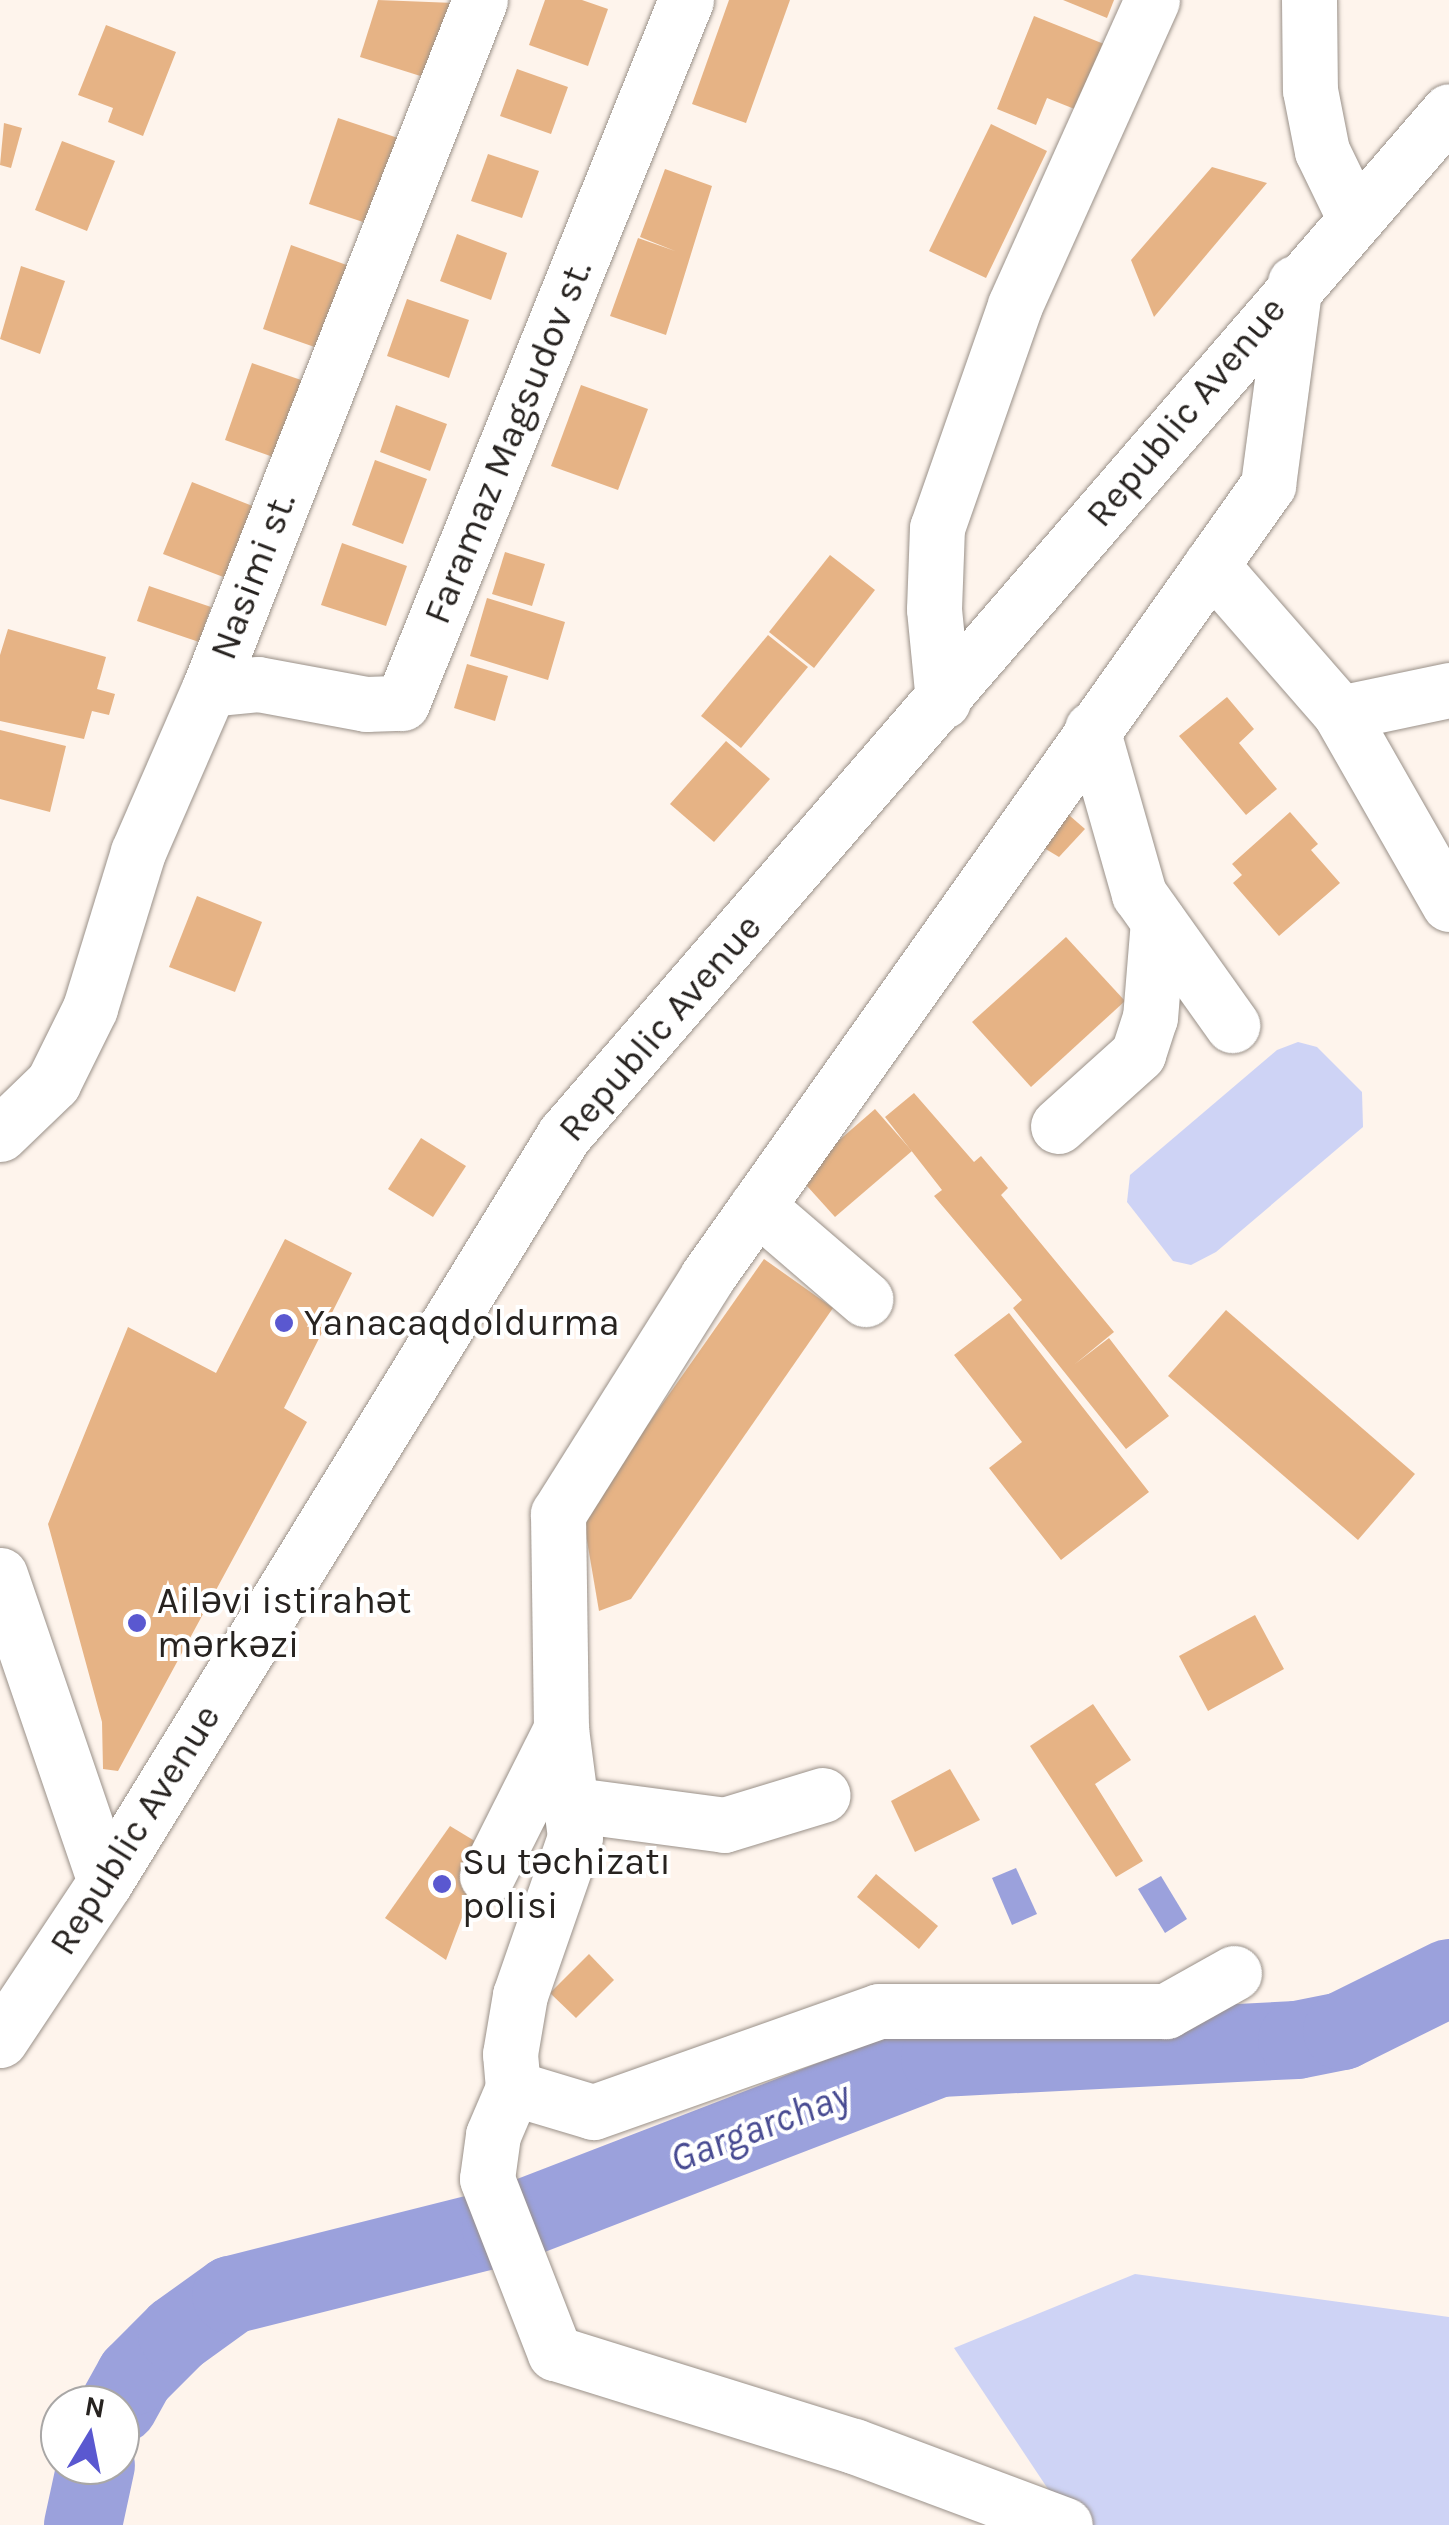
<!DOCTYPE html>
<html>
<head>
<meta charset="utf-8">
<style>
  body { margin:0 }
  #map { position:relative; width:1449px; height:2525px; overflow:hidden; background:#fef4ec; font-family:Karla,sans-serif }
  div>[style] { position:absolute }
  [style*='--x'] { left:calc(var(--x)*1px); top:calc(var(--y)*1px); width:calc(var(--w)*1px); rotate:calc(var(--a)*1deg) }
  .green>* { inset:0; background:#ced3f5 }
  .water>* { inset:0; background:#9ba1dc }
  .river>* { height:78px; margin:-39px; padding:0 39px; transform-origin:39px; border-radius:39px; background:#9ba1dc }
  .building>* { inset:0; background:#e6b385 }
  .roads { filter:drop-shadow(0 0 2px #9a9189) drop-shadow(0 0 2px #9a9189) }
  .minor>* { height:55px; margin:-27.5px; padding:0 27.5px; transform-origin:27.5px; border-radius:27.5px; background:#fff }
  .major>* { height:55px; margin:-27.5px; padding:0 27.5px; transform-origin:27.5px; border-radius:27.5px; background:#fff }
  .dots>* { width:28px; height:28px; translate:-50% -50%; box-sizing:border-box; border:5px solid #fff; border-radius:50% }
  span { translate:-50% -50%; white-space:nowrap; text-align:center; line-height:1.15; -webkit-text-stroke:8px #fff; paint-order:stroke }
  .street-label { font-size:38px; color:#272320 }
  .poi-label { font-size:38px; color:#272320 }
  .left { translate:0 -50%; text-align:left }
  .water-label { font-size:40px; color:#474a91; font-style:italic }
  .north { position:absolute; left:40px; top:2385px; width:100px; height:100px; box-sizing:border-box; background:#fff; border:2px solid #a9a7a6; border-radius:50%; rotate:10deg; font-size:28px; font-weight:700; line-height:40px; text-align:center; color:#272320 }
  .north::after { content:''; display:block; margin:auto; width:35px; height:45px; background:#5a58d0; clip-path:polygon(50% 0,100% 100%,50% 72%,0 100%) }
</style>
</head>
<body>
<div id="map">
  <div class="green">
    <i style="clip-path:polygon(1298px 1042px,1317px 1047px,1362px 1092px,1363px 1127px,1216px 1252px,1191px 1265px,1173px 1261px,1127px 1202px,1130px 1175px,1277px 1050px)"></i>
    <i style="clip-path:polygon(1135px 2274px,1449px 2317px,1449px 2525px,1072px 2525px,954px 2348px)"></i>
  </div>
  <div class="water">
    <i style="clip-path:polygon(1016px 1868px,1037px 1914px,1012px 1925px,992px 1878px)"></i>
    <i style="clip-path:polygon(1161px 1876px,1187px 1919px,1165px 1933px,1138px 1889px)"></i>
  </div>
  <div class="river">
    <i style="--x:119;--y:2405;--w:33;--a:-61"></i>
    <i style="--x:135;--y:2376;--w:59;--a:-45"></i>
    <i style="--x:177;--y:2334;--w:67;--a:-35.8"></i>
    <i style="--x:231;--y:2295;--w:278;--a:-14.1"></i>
    <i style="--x:501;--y:2227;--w:470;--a:-21.1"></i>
    <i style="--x:940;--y:2058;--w:357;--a:-2.9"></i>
    <i style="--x:1297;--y:2040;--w:46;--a:-11.3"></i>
    <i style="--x:1342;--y:2031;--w:119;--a:-26.4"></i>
    <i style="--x:83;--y:2525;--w:61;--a:-77.8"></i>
  </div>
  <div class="building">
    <i style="clip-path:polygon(378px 0,454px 3px,430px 79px,360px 57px)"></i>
    <i style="clip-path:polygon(545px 0,582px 0,608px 9px,588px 66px,529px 45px)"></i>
    <i style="clip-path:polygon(729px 0,790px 0,746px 123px,692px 104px)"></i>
    <i style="clip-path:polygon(1063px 0,1114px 0,1107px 18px)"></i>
    <i style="clip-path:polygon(1034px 16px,1104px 44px,1077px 110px,1047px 98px,1036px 125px,997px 109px)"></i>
    <i style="clip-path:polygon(106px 25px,176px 52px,143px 136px,108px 122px,113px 108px,78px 95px)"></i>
    <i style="clip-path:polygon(517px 69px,568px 87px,551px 134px,500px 116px)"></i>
    <i style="clip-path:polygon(338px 118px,401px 139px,372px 225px,309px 204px)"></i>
    <i style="clip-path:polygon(4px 123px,22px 128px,11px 168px,0 165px)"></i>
    <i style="clip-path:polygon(991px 124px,1047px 151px,986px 278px,929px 251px)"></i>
    <i style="clip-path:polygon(62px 141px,115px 161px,87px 231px,35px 210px)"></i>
    <i style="clip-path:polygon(488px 154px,539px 171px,522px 218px,471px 201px)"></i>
    <i style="clip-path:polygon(1212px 167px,1267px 183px,1154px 317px,1131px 260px)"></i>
    <i style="clip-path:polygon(665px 169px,712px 186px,666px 335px,610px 316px,638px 238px,675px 251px,640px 237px)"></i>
    <i style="clip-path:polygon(457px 234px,507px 253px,491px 300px,440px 281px)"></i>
    <i style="clip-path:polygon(291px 245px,355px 268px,326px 351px,263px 329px)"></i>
    <i style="clip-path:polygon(21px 266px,65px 281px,40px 354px,0 339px)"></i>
    <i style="clip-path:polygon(407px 299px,469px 320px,449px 378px,387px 356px)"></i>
    <i style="clip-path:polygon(252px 363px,304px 381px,276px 458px,225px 440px)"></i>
    <i style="clip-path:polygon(581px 385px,648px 409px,618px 490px,551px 466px)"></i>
    <i style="clip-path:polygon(396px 405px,447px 424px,430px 471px,380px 452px)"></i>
    <i style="clip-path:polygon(375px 460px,427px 479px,403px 544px,352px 525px)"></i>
    <i style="clip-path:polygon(192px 482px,255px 507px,226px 578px,163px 554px)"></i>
    <i style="clip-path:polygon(342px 543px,407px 566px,386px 626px,321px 605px)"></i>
    <i style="clip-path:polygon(505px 552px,545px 564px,532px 606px,492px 594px)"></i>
    <i style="clip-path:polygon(830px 555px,875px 590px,814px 668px,769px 632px)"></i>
    <i style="clip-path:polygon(149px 586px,211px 607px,199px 642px,137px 621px)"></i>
    <i style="clip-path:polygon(487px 598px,565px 622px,548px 680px,470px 656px)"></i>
    <i style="clip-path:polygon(8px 629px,106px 657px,97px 689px,115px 694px,109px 715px,92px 711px,84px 739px,0 721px,0 655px)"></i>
    <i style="clip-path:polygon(768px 635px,808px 667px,741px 748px,701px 716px)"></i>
    <i style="clip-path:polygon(467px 664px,508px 676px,495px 721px,454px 708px)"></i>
    <i style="clip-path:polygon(1227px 697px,1254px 729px,1239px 743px,1277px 789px,1246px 815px,1179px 736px)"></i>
    <i style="clip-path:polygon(0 730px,66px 746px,50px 812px,0 799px)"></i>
    <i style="clip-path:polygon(726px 741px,770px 779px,714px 842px,670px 804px)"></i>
    <i style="clip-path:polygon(1062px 809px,1085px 829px,1059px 857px,1039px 845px)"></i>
    <i style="clip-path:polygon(1290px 812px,1318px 844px,1311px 850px,1340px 883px,1279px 936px,1233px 883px,1242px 875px,1232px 864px)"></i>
    <i style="clip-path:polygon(197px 896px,262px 922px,235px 992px,169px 967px)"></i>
    <i style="clip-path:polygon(1066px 937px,1125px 1001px,1031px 1087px,972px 1022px)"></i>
    <i style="clip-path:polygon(914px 1093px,974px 1162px,981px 1156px,1008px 1188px,1001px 1195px,1114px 1332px,1075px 1364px,1109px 1338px,1169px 1416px,1126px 1449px,1013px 1308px,1022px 1300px,934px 1196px,942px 1190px,885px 1117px)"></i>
    <i style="clip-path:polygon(875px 1109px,912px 1151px,835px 1217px,798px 1176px)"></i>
    <i style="clip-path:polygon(421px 1138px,466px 1166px,433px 1217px,388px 1189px)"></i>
    <i style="clip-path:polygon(285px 1239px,352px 1273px,284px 1408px,307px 1422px,118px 1771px,103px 1769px,102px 1722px,48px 1524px,128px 1327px,216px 1373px)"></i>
    <i style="clip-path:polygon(764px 1259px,833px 1308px,631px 1599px,599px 1611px,583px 1517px)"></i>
    <i style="clip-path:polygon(1226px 1310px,1415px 1474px,1358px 1540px,1168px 1376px)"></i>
    <i style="clip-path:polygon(1009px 1313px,1149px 1492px,1061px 1560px,989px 1468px,1022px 1442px,954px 1355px)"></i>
    <i style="clip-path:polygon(1255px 1615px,1284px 1669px,1208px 1711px,1179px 1656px)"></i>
    <i style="clip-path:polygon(1093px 1704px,1131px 1760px,1095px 1784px,1143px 1861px,1116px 1877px,1030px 1746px)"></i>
    <i style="clip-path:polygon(950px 1769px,980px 1820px,915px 1852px,891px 1801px)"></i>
    <i style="clip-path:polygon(450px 1826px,488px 1849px,446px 1960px,385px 1918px)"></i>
    <i style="clip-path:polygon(876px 1874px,938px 1926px,919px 1949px,857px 1897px)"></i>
    <i style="clip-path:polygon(589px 1954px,614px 1980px,576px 2018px,550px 1993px)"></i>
  </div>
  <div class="roads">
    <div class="minor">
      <i style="--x:1309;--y:0;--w:90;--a:89.4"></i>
      <i style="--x:1310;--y:90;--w:62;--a:78.9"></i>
      <i style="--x:1322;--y:151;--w:73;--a:64.1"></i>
      <i style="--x:1211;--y:565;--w:196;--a:48.9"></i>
      <i style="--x:1340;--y:713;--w:220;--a:60.3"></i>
      <i style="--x:209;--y:689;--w:49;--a:-5.8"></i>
      <i style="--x:258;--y:684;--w:110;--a:10.5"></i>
      <i style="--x:366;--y:704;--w:36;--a:-2"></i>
      <i style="--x:402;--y:703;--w:758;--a:-68"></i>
      <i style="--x:943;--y:701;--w:92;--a:-95.6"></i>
      <i style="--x:934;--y:609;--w:81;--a:-87.9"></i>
      <i style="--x:937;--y:528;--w:236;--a:-70.7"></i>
      <i style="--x:1015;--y:305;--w:334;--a:-65.8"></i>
      <i style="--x:1340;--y:713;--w:111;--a:-11.9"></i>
      <i style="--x:1092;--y:729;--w:172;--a:74.1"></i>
      <i style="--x:1139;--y:894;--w:161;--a:54.6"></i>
      <i style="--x:1058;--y:1126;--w:108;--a:-42"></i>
      <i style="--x:1138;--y:1054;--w:38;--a:-72"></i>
      <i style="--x:1150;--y:1018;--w:97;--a:-85.3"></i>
      <i style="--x:0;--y:1134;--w:74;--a:-43.9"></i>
      <i style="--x:53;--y:1083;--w:84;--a:-63.7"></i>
      <i style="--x:90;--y:1008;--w:163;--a:-72.9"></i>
      <i style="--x:138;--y:852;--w:178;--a:-66.5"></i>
      <i style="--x:209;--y:689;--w:740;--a:-68.53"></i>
      <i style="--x:757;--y:1206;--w:143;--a:40.7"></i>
      <i style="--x:0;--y:1575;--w:324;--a:71.1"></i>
      <i style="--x:575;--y:1805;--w:150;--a:7.6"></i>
      <i style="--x:724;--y:1825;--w:103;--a:-16.9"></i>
      <i style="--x:487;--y:1876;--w:165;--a:-63.3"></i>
      <i style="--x:1234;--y:1973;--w:78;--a:150.8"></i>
      <i style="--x:1166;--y:2011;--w:287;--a:180"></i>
      <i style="--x:879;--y:2011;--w:303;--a:160.5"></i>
      <i style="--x:593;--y:2112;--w:84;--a:-163.3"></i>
      <i style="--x:513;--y:2088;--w:34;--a:-95"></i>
      <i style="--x:510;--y:2054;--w:60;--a:-80.4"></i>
      <i style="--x:520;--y:1995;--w:167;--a:-70.8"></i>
      <i style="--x:575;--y:1837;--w:109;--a:-97.4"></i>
      <i style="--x:561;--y:1729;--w:215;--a:-90.8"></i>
      <i style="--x:558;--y:1514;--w:280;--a:-57.8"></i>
      <i style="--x:707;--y:1277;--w:971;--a:-54.69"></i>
      <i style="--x:1268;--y:485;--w:204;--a:-82.4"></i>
      <i style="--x:513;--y:2088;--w:51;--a:113.1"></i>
      <i style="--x:493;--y:2135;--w:44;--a:97.8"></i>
      <i style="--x:487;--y:2179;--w:187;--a:68.7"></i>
      <i style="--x:555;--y:2353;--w:313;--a:17.3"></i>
      <i style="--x:854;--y:2446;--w:225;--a:20.5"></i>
    </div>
    <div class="major">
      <i style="--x:0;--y:2040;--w:190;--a:-56.4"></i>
      <i style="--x:105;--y:1882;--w:877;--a:-58.43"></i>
      <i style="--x:564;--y:1135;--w:1353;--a:-49.16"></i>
    </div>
  </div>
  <div class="dots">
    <i style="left:284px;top:1323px;background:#5a58d0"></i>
    <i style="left:137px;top:1623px;background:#5a58d0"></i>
    <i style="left:442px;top:1884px;background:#5a58d0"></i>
  </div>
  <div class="street-label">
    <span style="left:1186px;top:412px;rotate:-50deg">Republic Avenue</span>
    <span style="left:508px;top:442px;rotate:-68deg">Faramaz Magsudov st.</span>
    <span style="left:253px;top:576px;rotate:-69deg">Nasimi st.</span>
    <span style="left:660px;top:1028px;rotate:-49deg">Republic Avenue</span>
    <span style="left:135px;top:1830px;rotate:-58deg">Republic Avenue</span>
  </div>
  <div class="poi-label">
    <span class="left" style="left:304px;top:1323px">Yanacaqdoldurma</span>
    <span class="left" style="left:157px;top:1623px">Ailəvi istirahət<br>mərkəzi</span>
    <span class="left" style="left:462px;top:1884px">Su təchizatı<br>polisi</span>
  </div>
  <div class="water-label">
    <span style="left:760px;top:2127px;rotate:-21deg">Gargarchay</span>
  </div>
  <div class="north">N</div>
</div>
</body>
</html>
